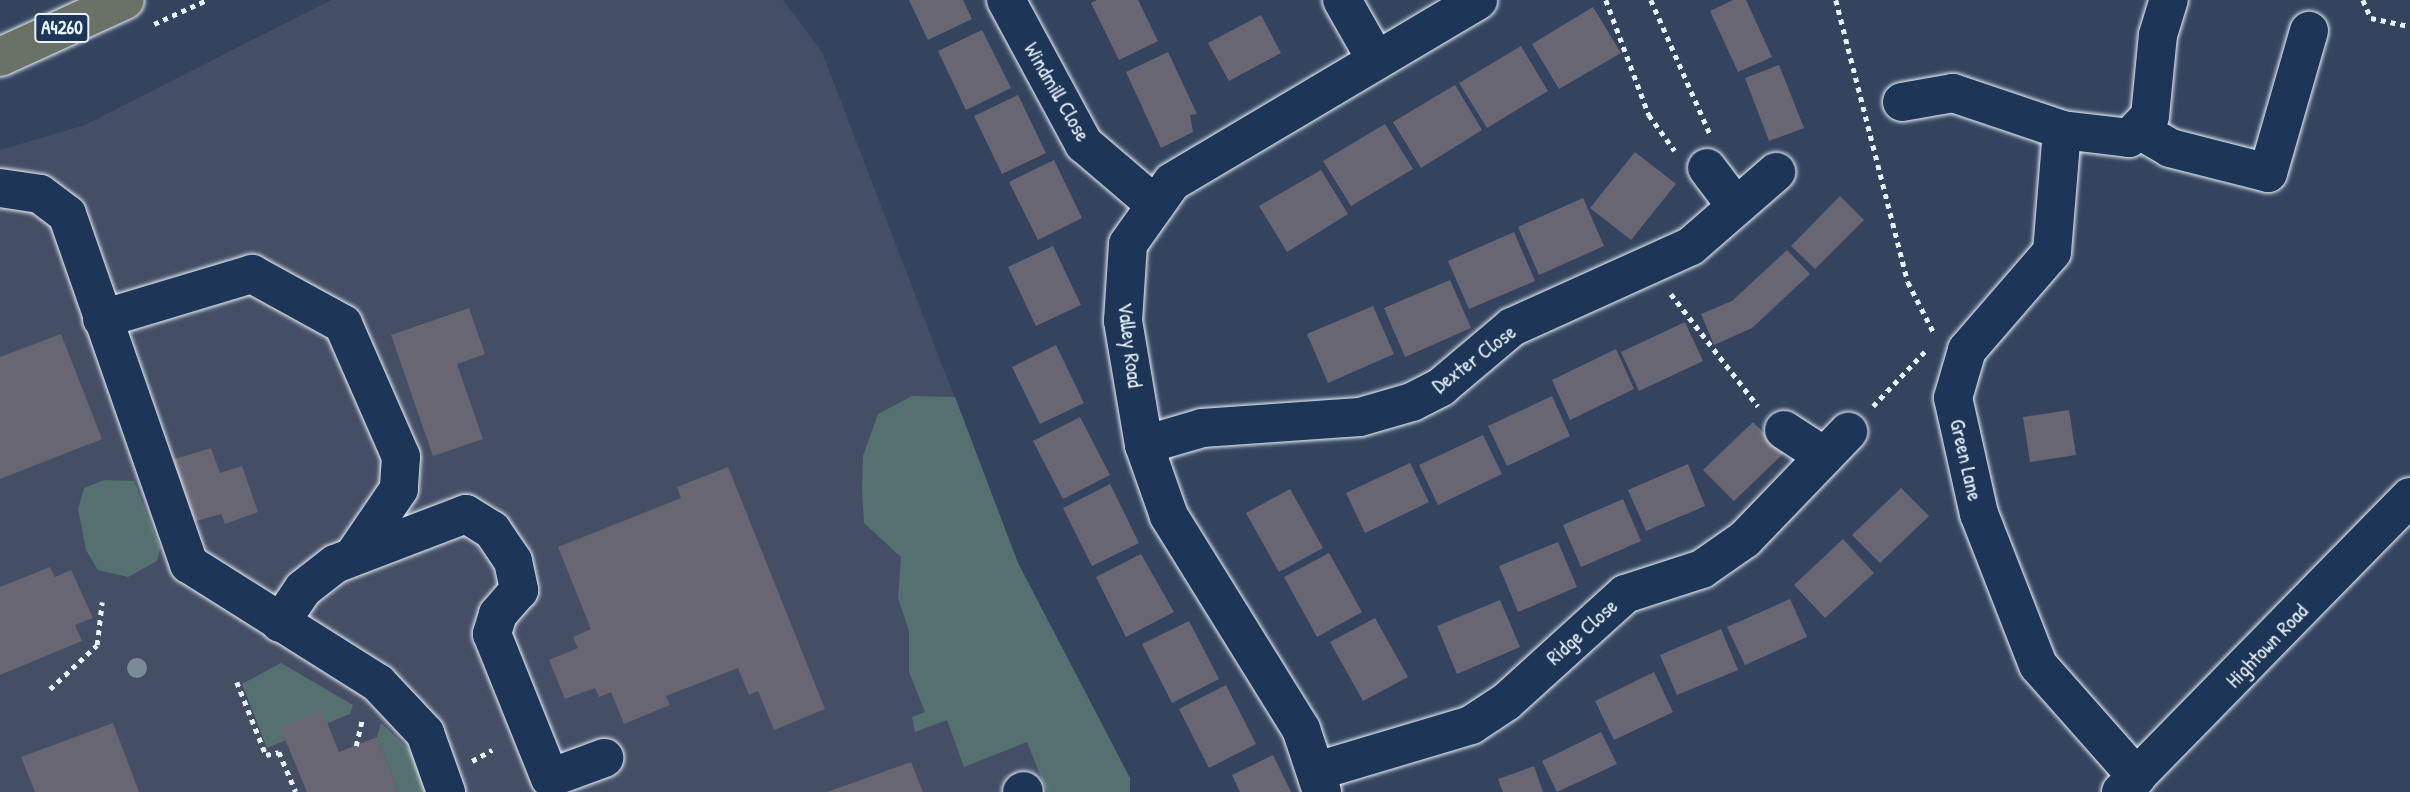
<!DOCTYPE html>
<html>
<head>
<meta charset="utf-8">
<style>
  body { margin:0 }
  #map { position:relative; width:2410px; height:792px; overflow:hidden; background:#34445f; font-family:"Patrick Hand",sans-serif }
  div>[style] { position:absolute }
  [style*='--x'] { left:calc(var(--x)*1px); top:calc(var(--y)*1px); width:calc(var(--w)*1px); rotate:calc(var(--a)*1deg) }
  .built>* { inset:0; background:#444e65 }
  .green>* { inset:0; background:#547170 }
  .building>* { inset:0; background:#696673 }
  .path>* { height:4.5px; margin-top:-2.25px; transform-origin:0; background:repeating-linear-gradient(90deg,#e8f1f8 0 5px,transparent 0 10px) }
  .roads { filter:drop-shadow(0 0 2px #e8f1f8) drop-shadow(0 0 2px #e8f1f8) }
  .minor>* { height:38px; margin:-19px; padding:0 19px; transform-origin:19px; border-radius:19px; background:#1d3557 }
  .major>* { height:38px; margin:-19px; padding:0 19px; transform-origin:19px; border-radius:19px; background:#6a7266 }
  .trees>* { width:20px; height:20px; margin:-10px; border-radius:50%; background:#7a8a99 }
  span { translate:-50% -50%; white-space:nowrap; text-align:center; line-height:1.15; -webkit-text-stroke:5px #1d3557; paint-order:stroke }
  .shield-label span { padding:2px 5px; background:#1d3557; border:2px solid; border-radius:5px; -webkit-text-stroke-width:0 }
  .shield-label { font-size:19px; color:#e8f1f8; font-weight:700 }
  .street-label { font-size:21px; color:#e8f1f8 }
</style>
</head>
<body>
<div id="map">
  <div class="built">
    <i style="clip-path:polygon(331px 0,783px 0,822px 52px,1018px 563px,1130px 778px,1130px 792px,0 792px,0 150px,85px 125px)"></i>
  </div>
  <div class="green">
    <i style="clip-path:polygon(912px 396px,955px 397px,1018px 563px,1130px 778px,1130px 792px,1047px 792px,1027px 742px,964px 767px,947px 720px,915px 732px,912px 717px,925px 712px,909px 672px,909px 631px,898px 598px,901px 557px,864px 523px,862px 490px,863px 456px,878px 414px)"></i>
    <i style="clip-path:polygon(104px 480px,134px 481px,160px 548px,157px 561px,128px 577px,98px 570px,86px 550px,78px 509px,84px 488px)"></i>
    <i style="clip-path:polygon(281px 663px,353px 705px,350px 714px,267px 748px,242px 684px)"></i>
    <i style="clip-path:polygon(381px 723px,412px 752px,426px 792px,399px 792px,377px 737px)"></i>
  </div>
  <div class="building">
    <i style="clip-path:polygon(909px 0,963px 0,972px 19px,928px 40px)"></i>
    <i style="clip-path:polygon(1097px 0,1138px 0,1158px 41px,1119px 60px,1091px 3px)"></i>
    <i style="clip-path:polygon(1733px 0,1746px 0,1772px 57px,1738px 72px,1710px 11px)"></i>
    <i style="clip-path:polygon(1593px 7px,1621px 53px,1559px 89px,1532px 44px)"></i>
    <i style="clip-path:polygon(1261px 15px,1281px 53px,1229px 81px,1208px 43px)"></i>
    <i style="clip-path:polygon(982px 30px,1011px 88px,966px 110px,938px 51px)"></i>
    <i style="clip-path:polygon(1521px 46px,1548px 91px,1487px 128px,1459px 83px)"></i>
    <i style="clip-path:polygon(1168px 52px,1197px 114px,1190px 115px,1193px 132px,1161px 148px,1126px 72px)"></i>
    <i style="clip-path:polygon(1779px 65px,1804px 128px,1769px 141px,1745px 78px)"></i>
    <i style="clip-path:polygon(1455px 85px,1482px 130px,1421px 168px,1393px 122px)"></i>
    <i style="clip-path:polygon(1018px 95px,1046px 153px,1002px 174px,974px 116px)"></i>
    <i style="clip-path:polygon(1385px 124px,1413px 169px,1351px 206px,1323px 161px)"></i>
    <i style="clip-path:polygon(1635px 152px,1676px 184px,1631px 240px,1590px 208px)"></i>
    <i style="clip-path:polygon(1054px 160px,1082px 218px,1038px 240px,1009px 182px)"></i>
    <i style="clip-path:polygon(1321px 170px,1348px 214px,1287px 252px,1259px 206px)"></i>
    <i style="clip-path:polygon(1840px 196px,1864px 220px,1815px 269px,1791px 246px)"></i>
    <i style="clip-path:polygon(1583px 198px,1604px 246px,1539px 275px,1518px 227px)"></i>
    <i style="clip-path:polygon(1514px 232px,1535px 281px,1469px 309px,1448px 261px)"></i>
    <i style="clip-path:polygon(1053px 246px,1081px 305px,1036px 326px,1008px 267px)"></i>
    <i style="clip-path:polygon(1787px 250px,1810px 274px,1752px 328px,1714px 345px,1701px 314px,1732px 301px)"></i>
    <i style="clip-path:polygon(1450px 280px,1471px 328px,1405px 357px,1384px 308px)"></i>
    <i style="clip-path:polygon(1373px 306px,1394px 354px,1328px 383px,1307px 334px)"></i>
    <i style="clip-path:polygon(469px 308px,485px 354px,457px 364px,483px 439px,433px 456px,391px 335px)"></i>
    <i style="clip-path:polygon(1685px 322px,1703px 361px,1639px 391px,1621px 352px)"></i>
    <i style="clip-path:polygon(61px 334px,102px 439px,0 479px,0 357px)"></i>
    <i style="clip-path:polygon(1056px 345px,1084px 403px,1040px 424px,1012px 367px)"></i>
    <i style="clip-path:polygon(1616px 349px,1634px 389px,1570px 420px,1552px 380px)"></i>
    <i style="clip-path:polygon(1552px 396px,1570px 436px,1507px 466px,1488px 426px)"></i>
    <i style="clip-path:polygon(2069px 410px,2076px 455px,2030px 462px,2023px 417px)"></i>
    <i style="clip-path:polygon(1080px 417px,1110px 475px,1063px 499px,1033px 441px)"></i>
    <i style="clip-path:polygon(1753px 422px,1784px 453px,1734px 501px,1703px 470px)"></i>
    <i style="clip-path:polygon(1483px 435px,1502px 474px,1438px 505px,1419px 465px)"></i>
    <i style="clip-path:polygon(211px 448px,220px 473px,242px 466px,258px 512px,225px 524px,221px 514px,192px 522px,171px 460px)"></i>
    <i style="clip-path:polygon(1410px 463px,1429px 502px,1365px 533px,1346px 493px)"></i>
    <i style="clip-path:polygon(1688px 464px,1705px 506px,1646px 531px,1628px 490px)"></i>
    <i style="clip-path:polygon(728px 467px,825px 709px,774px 730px,758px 691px,749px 695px,738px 668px,666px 696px,670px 705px,624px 724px,611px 692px,599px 697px,595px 688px,565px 699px,549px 660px,578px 648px,573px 637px,591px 629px,558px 547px,681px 498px,677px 487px)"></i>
    <i style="clip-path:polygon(1110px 484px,1139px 543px,1092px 566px,1063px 508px)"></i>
    <i style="clip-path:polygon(1901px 488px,1929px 516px,1880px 563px,1852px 535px)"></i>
    <i style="clip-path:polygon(1290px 489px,1323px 548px,1279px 572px,1246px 513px)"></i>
    <i style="clip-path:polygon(1623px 499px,1641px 541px,1581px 567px,1563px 525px)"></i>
    <i style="clip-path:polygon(1843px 539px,1874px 573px,1825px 618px,1794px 585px)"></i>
    <i style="clip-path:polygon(1558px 542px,1577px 587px,1518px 612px,1499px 566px)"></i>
    <i style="clip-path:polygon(1329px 553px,1362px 612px,1317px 637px,1284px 577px)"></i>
    <i style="clip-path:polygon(1141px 554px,1174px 612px,1126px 637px,1096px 577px)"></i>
    <i style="clip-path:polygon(50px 567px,55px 577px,71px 570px,93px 618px,75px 625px,82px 641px,0 675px,0 587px)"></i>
    <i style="clip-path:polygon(1790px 599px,1807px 637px,1745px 665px,1727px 627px)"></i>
    <i style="clip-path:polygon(1500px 600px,1520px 647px,1457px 674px,1437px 626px)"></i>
    <i style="clip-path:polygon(1375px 618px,1408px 677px,1363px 701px,1330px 642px)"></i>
    <i style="clip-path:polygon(1189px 621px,1219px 679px,1172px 703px,1142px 644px)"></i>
    <i style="clip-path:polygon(1721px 629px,1738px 670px,1677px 695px,1660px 655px)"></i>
    <i style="clip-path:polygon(1654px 672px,1673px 712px,1614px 740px,1595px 701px)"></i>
    <i style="clip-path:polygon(1226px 685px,1256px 744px,1209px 768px,1179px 709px)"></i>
    <i style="clip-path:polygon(322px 710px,339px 752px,377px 737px,399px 792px,307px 792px,280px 727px)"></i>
    <i style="clip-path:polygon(113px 723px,139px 792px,35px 792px,21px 757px)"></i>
    <i style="clip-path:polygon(1601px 732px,1617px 764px,1557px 792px,1542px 761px)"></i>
    <i style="clip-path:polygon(1273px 755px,1291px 792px,1240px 792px,1232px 775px)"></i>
    <i style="clip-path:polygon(911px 762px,923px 792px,827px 792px)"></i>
    <i style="clip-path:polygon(1534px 766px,1543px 792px,1503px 792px,1498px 779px)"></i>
  </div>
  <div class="path">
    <i style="--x:1606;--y:0;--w:123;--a:69.5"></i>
    <i style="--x:1649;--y:115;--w:44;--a:54.2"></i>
    <i style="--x:1651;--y:0;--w:146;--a:66.2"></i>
    <i style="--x:1836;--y:0;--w:291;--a:75.7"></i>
    <i style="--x:1908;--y:282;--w:59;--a:63"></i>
    <i style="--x:2363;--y:0;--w:20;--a:66"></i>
    <i style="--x:2371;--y:18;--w:40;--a:12"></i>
    <i style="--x:154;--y:24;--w:58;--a:-24.4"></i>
    <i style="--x:1671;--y:294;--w:142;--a:52.2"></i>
    <i style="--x:1873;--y:406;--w:79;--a:-46.5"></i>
    <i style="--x:237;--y:682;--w:79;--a:68.3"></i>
    <i style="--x:266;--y:755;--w:13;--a:-13"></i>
    <i style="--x:279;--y:752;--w:43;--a:67"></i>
    <i style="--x:50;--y:689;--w:64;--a:-43.1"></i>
    <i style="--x:97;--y:645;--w:43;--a:-83.4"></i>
    <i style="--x:356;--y:746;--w:27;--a:-77"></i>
    <i style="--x:472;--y:761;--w:23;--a:-29"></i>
  </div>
  <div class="roads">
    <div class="minor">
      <i style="--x:1006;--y:0;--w:164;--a:61.6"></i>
      <i style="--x:1084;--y:144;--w:89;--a:40.5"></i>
      <i style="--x:1342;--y:0;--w:67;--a:60.4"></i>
      <i style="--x:1902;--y:102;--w:52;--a:-10"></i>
      <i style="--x:1953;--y:93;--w:115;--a:18.7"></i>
      <i style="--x:2141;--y:131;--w:34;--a:30"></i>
      <i style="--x:2170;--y:148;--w:101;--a:14.3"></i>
      <i style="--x:2268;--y:173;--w:148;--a:-73.9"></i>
      <i style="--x:1707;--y:168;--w:46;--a:52.9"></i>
      <i style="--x:0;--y:188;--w:40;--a:8.5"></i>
      <i style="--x:40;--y:194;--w:34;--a:37"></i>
      <i style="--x:67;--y:214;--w:371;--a:70.8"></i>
      <i style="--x:189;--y:564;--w:223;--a:32.2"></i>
      <i style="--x:378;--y:683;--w:69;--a:46.8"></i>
      <i style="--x:425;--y:733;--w:63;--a:70.4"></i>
      <i style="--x:102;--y:319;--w:157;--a:-16.7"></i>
      <i style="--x:252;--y:274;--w:104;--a:28.8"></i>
      <i style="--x:343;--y:324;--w:145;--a:66.4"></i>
      <i style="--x:401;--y:457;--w:32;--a:94"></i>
      <i style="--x:399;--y:489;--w:80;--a:124.3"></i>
      <i style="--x:1784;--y:430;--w:48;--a:33"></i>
      <i style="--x:1144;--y:445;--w:60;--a:-16.3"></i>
      <i style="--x:1202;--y:428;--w:158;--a:-4"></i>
      <i style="--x:1360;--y:417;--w:54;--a:-16.1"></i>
      <i style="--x:1412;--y:402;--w:33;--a:-27"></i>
      <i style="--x:1441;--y:387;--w:93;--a:-40.2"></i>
      <i style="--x:1512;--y:327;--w:196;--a:-24.3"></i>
      <i style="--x:1691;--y:246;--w:113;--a:-41"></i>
      <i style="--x:280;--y:623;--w:41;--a:-55.9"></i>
      <i style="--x:303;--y:589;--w:41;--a:-38"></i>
      <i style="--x:335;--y:564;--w:140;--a:-20.9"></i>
      <i style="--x:466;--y:514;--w:31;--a:32"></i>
      <i style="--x:492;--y:530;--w:37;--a:56"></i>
      <i style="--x:513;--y:561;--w:30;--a:78"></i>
      <i style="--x:519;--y:590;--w:32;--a:131"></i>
      <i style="--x:498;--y:614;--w:21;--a:107"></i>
      <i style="--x:492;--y:634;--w:155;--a:68.1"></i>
      <i style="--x:550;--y:778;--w:58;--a:-20.3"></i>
      <i style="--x:1317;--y:771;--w:161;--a:-16.6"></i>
      <i style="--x:1471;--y:725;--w:42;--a:-33.3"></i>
      <i style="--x:1506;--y:702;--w:161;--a:-42.2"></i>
      <i style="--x:1625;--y:594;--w:81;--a:-18"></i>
      <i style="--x:1702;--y:569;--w:52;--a:-34.9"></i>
      <i style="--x:1745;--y:539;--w:149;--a:-46.1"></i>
      <i style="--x:2137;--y:777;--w:149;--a:-131.5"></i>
      <i style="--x:2038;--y:665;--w:162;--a:-111.3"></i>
      <i style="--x:1979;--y:514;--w:119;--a:-102.6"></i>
      <i style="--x:1953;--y:398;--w:50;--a:-73.7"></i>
      <i style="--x:1967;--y:350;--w:130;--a:-49.1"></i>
      <i style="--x:2052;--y:252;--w:122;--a:-85.3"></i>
      <i style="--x:2062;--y:130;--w:67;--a:6.8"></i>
      <i style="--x:2129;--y:138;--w:30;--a:-46"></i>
      <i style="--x:2150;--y:116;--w:81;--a:-84.4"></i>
      <i style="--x:2158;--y:35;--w:37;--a:-73"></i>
      <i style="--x:1022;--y:792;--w:2;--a:-27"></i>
      <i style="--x:1322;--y:792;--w:66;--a:-108.4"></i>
      <i style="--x:1301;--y:729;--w:251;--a:-121.8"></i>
      <i style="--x:1169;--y:516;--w:75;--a:-109.4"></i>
      <i style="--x:1144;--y:445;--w:126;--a:-99.6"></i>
      <i style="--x:1123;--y:321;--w:77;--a:-86.3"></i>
      <i style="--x:1128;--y:244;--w:76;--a:-54.6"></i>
      <i style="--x:1172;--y:182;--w:356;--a:-30.7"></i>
      <i style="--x:2121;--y:792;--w:413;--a:-45.6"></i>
    </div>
    <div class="major">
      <i style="--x:0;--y:57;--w:137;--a:-24.5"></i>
    </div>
  </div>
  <div class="trees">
    <i style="left:137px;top:668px"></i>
  </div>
  <div class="shield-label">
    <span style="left:62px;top:28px">A4260</span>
  </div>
  <div class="street-label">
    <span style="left:1057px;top:92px;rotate:60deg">Windmill Close</span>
    <span style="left:1130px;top:345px;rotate:83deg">Valley Road</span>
    <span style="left:1474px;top:359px;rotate:-37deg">Dexter Close</span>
    <span style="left:1966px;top:460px;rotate:77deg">Green Lane</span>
    <span style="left:1582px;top:632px;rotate:-42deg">Ridge Close</span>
    <span style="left:2267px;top:646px;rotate:-46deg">Hightown Road</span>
  </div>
</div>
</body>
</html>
